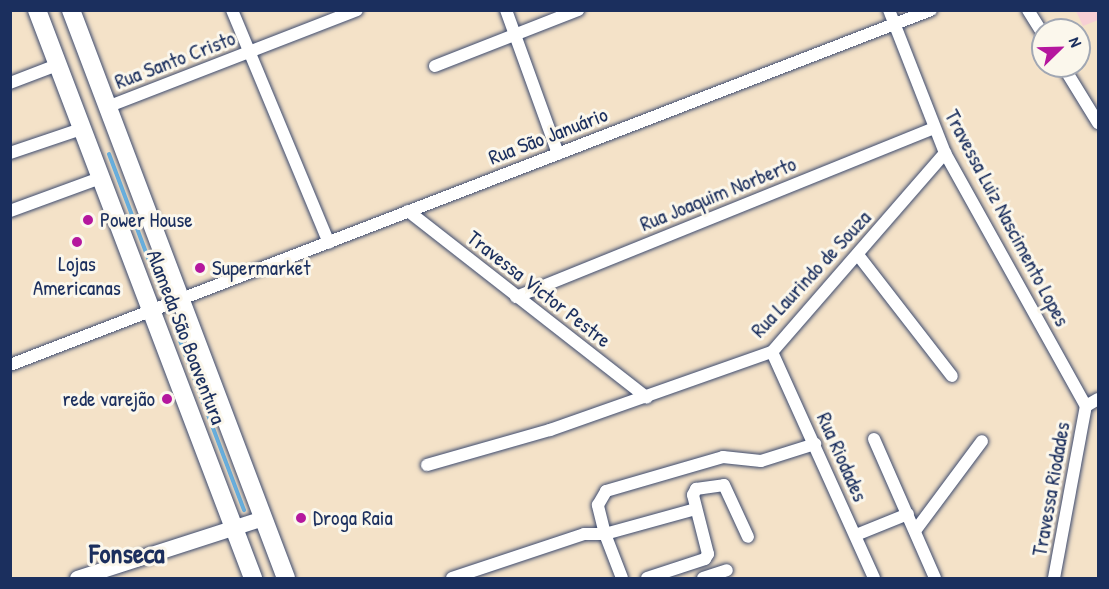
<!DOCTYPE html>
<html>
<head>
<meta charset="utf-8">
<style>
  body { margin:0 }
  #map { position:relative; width:1109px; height:589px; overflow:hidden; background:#f4e2c8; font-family:"Patrick Hand",sans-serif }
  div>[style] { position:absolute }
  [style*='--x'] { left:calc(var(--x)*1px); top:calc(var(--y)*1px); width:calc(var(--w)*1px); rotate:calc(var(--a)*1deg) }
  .built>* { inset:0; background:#f7cfd4 }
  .stream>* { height:4px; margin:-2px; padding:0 2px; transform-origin:2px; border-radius:2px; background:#69b1e0 }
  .roads { filter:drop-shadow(0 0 2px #3c4a6e) drop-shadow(0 0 2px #3c4a6e) }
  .minor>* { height:12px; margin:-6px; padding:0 6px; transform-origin:6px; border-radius:6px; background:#fff }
  .major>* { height:15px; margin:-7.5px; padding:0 7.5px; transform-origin:7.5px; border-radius:7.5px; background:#fff }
  .highway>* { height:18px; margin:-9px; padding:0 9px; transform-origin:9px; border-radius:9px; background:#fff }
  .dots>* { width:16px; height:16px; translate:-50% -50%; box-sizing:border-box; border:3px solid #fbf7ec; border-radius:50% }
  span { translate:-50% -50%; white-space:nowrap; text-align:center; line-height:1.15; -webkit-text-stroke:6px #fbf7ec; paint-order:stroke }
  .street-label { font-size:21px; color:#1b2f5e }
  .poi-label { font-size:21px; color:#1b2f5e }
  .left { translate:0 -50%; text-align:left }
  .right { translate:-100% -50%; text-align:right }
  .district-label { font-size:27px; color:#1b2f5e; font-weight:700 }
  .frame { position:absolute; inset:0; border:12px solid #1b2f5e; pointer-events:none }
  .north { position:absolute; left:1031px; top:18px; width:60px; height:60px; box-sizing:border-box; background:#fbf7ec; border:2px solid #a1a7b3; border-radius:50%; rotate:67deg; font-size:16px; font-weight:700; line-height:24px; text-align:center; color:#1b2f5e }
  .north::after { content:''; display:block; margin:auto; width:21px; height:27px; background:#b5179e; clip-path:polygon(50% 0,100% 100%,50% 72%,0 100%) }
</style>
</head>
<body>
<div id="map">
  <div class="built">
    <i style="clip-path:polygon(1076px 11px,1098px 11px,1098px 20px,1083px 26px)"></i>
  </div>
  <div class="stream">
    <i style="--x:109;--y:154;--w:145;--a:69.4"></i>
    <i style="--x:179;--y:338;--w:184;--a:69.3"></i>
  </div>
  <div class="roads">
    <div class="minor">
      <i style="--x:232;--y:10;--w:252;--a:67.4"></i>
      <i style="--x:506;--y:10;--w:153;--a:70.1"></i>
      <i style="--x:889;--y:10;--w:154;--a:68.6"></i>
      <i style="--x:945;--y:153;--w:290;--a:60.9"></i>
      <i style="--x:1028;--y:10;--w:28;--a:58"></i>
      <i style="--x:435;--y:66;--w:154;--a:-21.4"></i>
      <i style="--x:1063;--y:66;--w:67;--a:58.4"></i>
      <i style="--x:10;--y:83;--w:50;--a:-21"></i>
      <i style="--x:107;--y:107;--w:268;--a:-21.2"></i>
      <i style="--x:10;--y:153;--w:75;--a:-18.7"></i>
      <i style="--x:10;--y:211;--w:96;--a:-20.1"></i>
      <i style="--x:408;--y:211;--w:303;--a:38"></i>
      <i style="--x:858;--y:255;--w:153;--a:52.2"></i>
      <i style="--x:516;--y:297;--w:451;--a:-22"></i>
      <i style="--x:772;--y:352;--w:248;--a:65.7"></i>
      <i style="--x:10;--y:365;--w:987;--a:-21.08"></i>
      <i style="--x:1086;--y:406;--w:14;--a:-30"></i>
      <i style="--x:874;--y:439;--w:152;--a:66.3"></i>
      <i style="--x:427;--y:465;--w:128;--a:-15.9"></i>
      <i style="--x:550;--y:430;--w:235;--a:-19.4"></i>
      <i style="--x:772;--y:352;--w:264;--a:-49"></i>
      <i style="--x:915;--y:531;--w:112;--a:-53.3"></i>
      <i style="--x:856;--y:535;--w:56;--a:-22"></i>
      <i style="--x:452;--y:578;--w:139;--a:-18.4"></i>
      <i style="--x:584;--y:534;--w:21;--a:0"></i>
      <i style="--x:605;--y:534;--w:30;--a:-104"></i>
      <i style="--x:598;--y:505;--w:16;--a:-60"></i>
      <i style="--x:606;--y:491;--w:122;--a:-16.2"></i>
      <i style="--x:723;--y:457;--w:38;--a:6"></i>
      <i style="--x:761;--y:461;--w:57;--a:-17.5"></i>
      <i style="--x:622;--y:578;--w:47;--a:-111.1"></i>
      <i style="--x:605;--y:534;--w:94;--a:-15.4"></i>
      <i style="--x:647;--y:578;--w:61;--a:-18.1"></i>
      <i style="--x:705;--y:559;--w:6;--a:-59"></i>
      <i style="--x:708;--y:554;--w:61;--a:-104.3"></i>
      <i style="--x:693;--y:495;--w:7;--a:-63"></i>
      <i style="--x:696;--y:489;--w:28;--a:-8"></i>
      <i style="--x:724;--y:485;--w:57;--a:65.2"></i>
      <i style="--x:703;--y:578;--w:25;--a:-18"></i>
      <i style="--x:1054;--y:578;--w:175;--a:-79.5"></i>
    </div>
    <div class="major">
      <i style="--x:77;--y:578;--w:195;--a:-17.9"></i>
    </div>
    <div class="highway">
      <i style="--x:37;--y:10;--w:608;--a:69.18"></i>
      <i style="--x:71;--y:10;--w:607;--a:69.27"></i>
    </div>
  </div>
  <div class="dots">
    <i style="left:88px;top:220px;background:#b5179e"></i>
    <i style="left:77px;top:242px;background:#b5179e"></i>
    <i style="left:200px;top:268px;background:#b5179e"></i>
    <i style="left:167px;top:399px;background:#b5179e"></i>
    <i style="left:301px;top:518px;background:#b5179e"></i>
  </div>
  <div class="street-label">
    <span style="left:175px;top:60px;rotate:-21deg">Rua Santo Cristo</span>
    <span style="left:548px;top:136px;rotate:-21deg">Rua São Januário</span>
    <span style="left:718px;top:194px;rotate:-22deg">Rua Joaquim Norberto</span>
    <span style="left:1007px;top:218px;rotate:62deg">Travessa Luiz Nascimento Lopes</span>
    <span style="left:811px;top:274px;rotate:-47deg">Rua Laurindo de Souza</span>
    <span style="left:539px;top:289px;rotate:38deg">Travessa Victor Pestre</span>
    <span style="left:186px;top:337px;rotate:69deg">Alameda São Boaventura</span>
    <span style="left:842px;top:457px;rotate:66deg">Rua Riodades</span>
    <span style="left:1051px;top:489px;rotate:-80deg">Travessa Riodades</span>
  </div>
  <div class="poi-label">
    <span class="left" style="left:100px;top:220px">Power House</span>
    <span style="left:77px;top:276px">Lojas<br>Americanas</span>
    <span class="left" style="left:212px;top:268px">Supermarket</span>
    <span class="right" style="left:155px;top:399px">rede varejão</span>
    <span class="left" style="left:313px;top:518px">Droga Raia</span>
  </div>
  <div class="district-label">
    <span style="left:127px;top:554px">Fonseca</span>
  </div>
  <div class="frame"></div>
  <div class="north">N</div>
</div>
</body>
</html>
